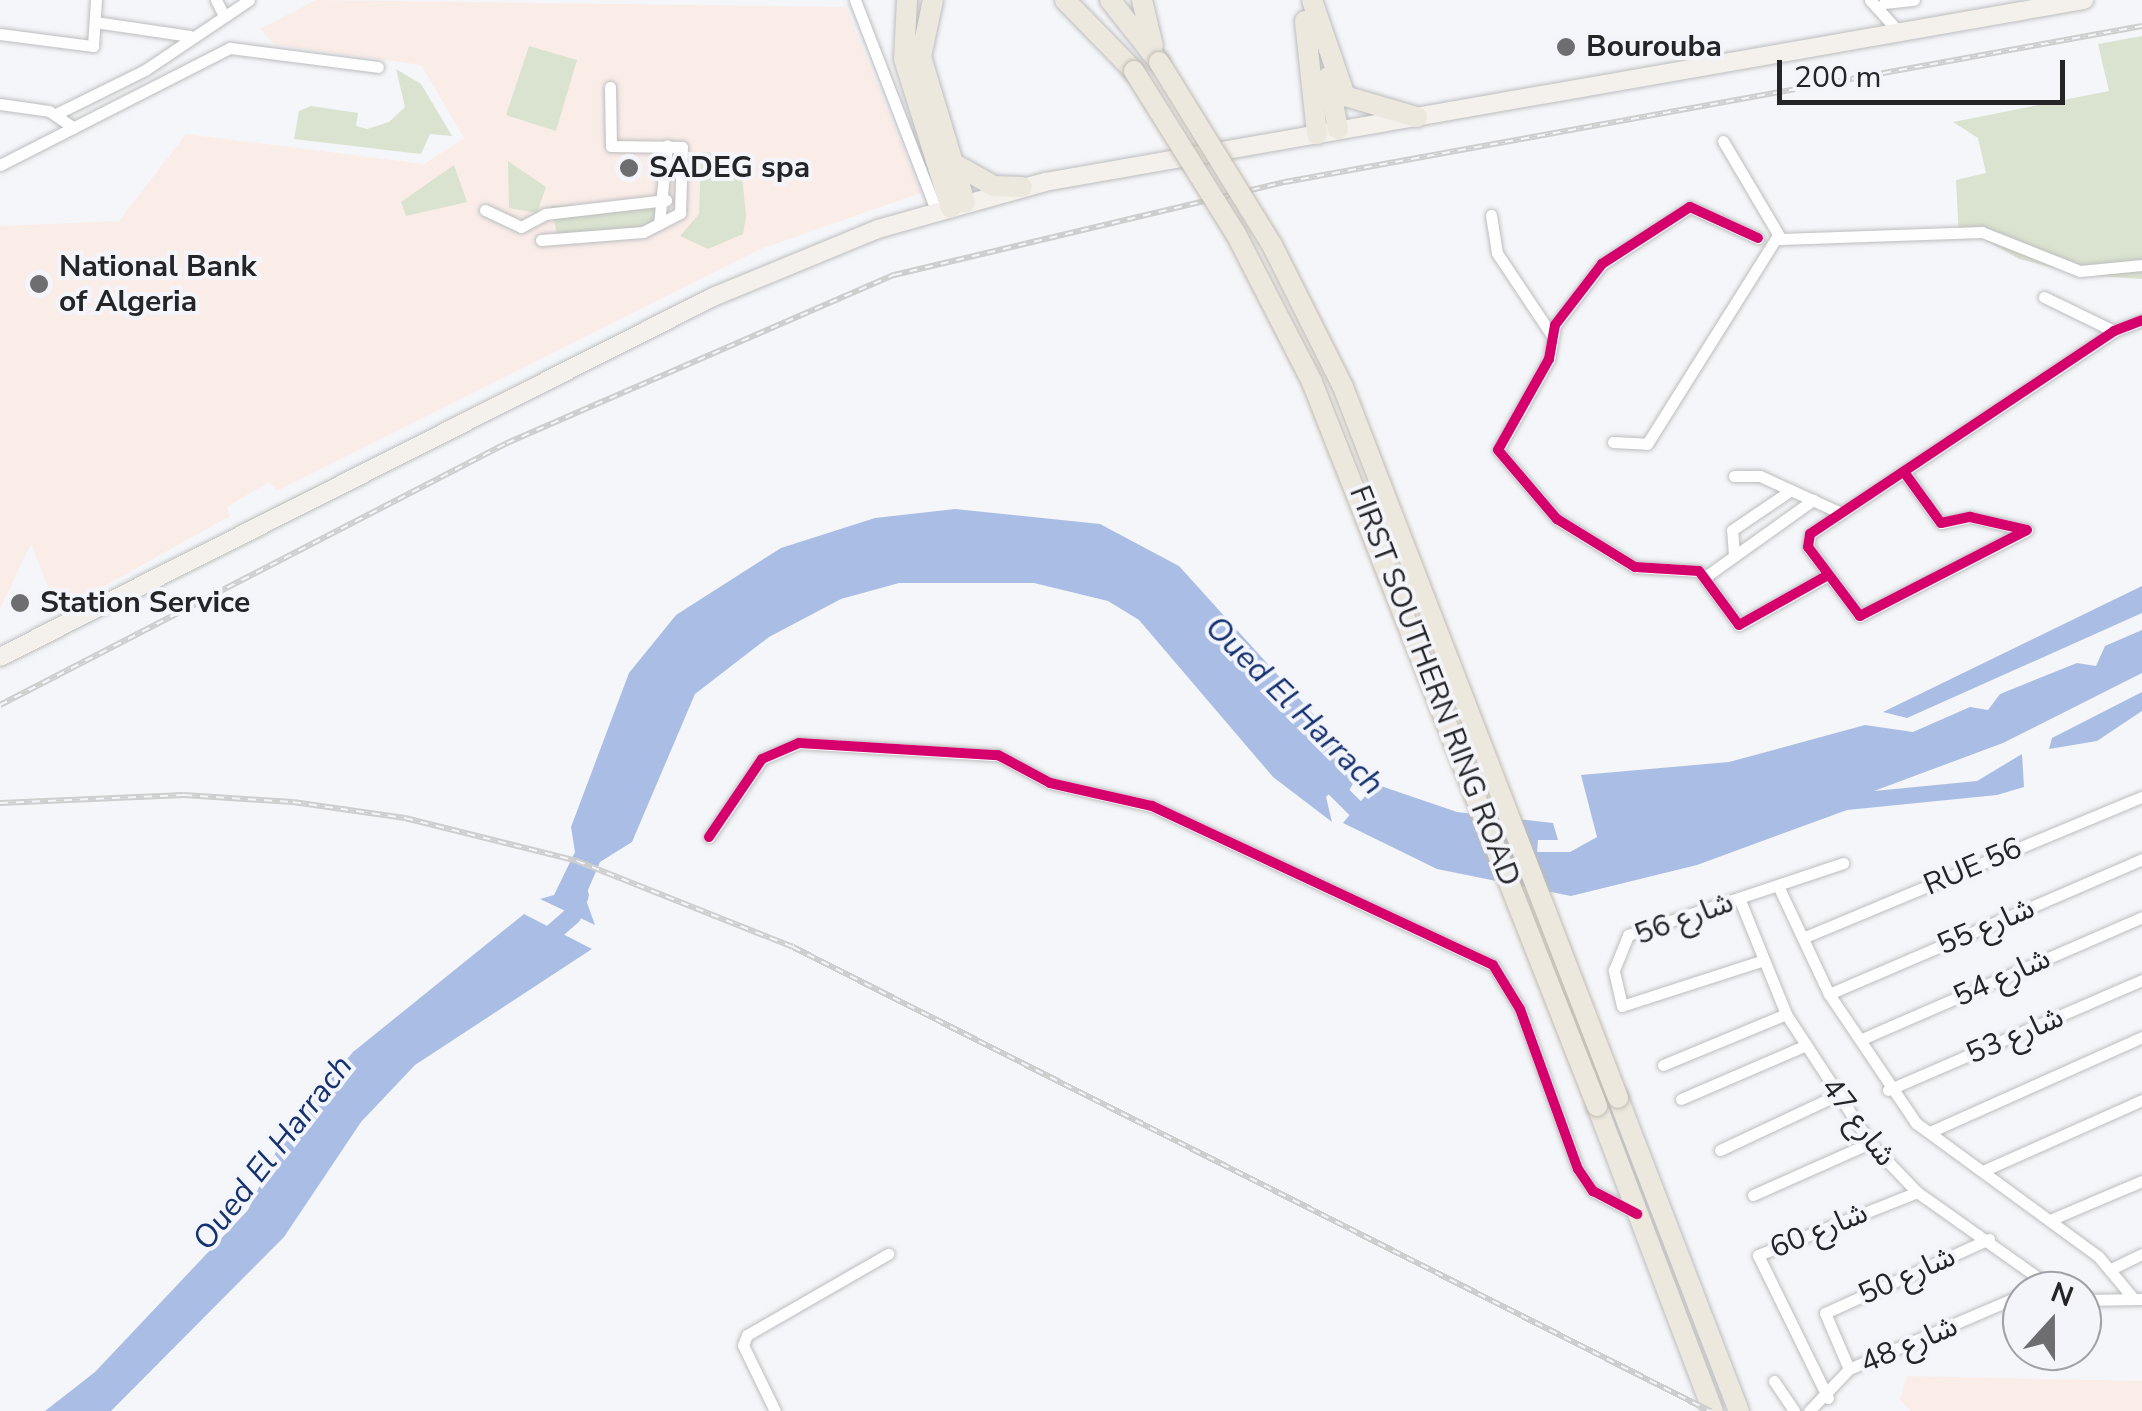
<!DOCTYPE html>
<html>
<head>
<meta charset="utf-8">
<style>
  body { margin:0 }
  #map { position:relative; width:2142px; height:1411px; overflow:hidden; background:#f5f6f9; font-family:"Nunito Sans","Noto Sans Arabic",sans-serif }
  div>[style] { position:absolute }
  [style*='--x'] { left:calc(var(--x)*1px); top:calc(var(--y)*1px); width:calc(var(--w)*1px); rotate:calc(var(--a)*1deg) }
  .industrial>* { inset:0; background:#faede8 }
  .green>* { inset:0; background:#dae3cf }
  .water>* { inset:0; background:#aabee5 }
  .river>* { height:18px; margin:-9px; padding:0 9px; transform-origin:9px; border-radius:9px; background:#aabee5 }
  .roads { filter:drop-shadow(0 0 2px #bcbdbf) drop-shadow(0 0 2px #bcbdbf) }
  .street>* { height:11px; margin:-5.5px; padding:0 5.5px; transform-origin:5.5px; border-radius:5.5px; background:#fefefe }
  .primary>* { height:18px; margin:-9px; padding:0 9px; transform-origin:9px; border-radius:9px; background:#f4f0eb }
  .highway>* { height:20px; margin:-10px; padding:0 10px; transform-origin:10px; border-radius:10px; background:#ede8de }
  .rail>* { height:6px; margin-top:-3px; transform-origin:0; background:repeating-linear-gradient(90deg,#f3f5fb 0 8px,#cecece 0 16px); box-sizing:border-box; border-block:2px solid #cecece }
  .bridges { filter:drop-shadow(0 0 2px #c0bab1) drop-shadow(0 0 2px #c0bab1) }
  .highway-bridge>* { height:20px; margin:-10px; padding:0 10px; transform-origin:10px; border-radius:10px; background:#ede8de }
  .cycleway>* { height:10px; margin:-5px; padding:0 5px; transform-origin:5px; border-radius:5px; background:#d6006c }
  .dots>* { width:28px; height:28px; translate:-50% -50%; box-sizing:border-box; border:5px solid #f3f5fb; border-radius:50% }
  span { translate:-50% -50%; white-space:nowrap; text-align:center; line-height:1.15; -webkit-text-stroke:8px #f3f5fb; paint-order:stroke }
  .poi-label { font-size:30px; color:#252528; font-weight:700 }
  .left { translate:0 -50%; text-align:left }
  .street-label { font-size:30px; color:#252528 }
  .water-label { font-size:32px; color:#143170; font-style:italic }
  .north { position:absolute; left:2002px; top:1271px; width:100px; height:100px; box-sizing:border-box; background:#f3f5fb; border:2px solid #a1a2a7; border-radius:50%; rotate:21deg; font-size:28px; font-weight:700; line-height:40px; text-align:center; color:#252528 }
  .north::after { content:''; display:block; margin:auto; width:35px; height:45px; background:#6e6e71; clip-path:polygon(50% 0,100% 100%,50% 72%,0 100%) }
  .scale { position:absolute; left:1777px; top:60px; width:288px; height:45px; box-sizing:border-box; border:5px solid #252528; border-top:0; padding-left:12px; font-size:30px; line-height:35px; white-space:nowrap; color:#252528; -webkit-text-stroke:8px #f3f5fb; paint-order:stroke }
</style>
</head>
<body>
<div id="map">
  <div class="industrial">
    <i style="clip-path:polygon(316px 0,846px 7px,921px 193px,763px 248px,277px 491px,269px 482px,227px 507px,230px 516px,58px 612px,31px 544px,0 609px,0 226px,119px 221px,186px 134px,424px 164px,464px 138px,421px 65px,275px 45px,260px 29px)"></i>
    <i style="clip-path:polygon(1907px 1376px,2142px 1381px,2142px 1411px,1911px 1411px,1900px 1400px)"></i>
  </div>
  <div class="green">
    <i style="clip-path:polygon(2142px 36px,2142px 279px,2081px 275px,2019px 259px,1980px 237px,1959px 238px,1956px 180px,1986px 173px,1978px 138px,1953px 122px,2109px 91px,2098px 44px)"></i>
    <i style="clip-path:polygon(529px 46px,577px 60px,556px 131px,506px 115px)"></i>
    <i style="clip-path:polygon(396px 69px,421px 84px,452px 136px,430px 134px,421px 154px,294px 139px,299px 111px,311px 106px,358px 113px,356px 126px,367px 129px,389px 122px,405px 107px)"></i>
    <i style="clip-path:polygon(701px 152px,740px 155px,746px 216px,743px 234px,708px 249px,680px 236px,699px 214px)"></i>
    <i style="clip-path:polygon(508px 161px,546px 187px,537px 213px,509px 208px)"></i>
    <i style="clip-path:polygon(454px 165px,467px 202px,406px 216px,401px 202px)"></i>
    <i style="clip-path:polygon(663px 204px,663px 225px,558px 239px,551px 206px)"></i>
  </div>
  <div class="water">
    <i style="clip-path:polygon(955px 509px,1100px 524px,1179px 566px,1362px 768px,1346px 796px,1334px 789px,1326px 797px,1332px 822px,1273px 777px,1139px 620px,1108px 601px,1034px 583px,899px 583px,841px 599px,769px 637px,695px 694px,632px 842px,600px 862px,585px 897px,595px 925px,540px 899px,554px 895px,575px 852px,571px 827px,629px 673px,676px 615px,781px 548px,875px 518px)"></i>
    <i style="clip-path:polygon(2142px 586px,2142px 613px,1907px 718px,1883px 712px)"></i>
    <i style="clip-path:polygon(2142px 630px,2142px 673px,2003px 743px,1874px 791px,1977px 781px,2022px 754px,2024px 787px,1997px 795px,1847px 810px,1697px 865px,1571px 896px,1437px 869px,1343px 823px,1375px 784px,1457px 812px,1553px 823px,1558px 840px,1538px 840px,1537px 852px,1570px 852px,1597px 837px,1581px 775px,1729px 762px,1865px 725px,1913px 732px,1970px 707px,1988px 710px,2000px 694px,2077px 663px,2096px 666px,2105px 646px)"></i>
    <i style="clip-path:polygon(2142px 692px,2142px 711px,2097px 741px,2049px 749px,2052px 738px)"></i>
    <i style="clip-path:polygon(524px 914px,592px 949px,415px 1065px,361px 1122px,284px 1237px,111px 1411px,45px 1411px,95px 1372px,248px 1210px,285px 1133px,353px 1052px)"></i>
  </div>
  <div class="river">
    <i style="--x:1321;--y:774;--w:74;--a:45"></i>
    <i style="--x:541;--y:943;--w:41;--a:-41.1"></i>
    <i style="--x:572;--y:916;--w:22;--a:-69"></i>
  </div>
  <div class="roads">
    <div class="street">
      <i style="--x:216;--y:0;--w:16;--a:63"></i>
      <i style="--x:855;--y:0;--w:227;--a:68.9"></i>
      <i style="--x:1870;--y:0;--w:42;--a:47.9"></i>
      <i style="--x:1884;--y:3;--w:30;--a:-6"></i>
      <i style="--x:95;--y:22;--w:96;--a:8.4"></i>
      <i style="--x:0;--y:34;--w:94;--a:7.4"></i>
      <i style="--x:93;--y:46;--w:46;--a:-86.3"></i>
      <i style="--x:0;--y:104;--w:49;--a:8.1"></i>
      <i style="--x:49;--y:111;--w:30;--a:34"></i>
      <i style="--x:56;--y:114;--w:99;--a:-26.3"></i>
      <i style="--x:145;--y:70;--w:125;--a:-33.9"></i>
      <i style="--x:1723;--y:141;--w:114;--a:59.4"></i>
      <i style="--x:1781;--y:239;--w:201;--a:-2"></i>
      <i style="--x:1982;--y:232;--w:105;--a:21.7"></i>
      <i style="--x:2080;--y:271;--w:62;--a:-5.5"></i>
      <i style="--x:0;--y:165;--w:258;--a:-27"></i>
      <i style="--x:230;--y:48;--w:149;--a:7.3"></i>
      <i style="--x:485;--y:210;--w:40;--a:25"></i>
      <i style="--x:521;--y:227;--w:27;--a:-28"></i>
      <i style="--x:545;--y:214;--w:122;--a:-6.6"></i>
      <i style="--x:1491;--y:215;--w:38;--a:81"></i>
      <i style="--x:1497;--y:253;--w:97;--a:56.3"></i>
      <i style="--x:659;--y:224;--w:79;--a:-84.2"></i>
      <i style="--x:1758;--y:238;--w:75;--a:-155.5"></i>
      <i style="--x:1690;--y:207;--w:105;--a:147.1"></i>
      <i style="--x:1602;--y:264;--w:77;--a:127.6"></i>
      <i style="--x:1555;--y:325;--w:35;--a:100"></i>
      <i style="--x:1549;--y:359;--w:104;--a:119.3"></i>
      <i style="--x:1498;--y:450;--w:91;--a:49.5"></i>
      <i style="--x:1557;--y:519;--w:92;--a:31.6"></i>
      <i style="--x:1635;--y:567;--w:64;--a:3.6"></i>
      <i style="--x:1699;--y:571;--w:67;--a:53.5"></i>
      <i style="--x:1739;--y:625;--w:102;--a:-29.3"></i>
      <i style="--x:541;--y:240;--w:102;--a:-4.5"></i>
      <i style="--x:643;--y:232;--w:42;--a:-27.2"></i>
      <i style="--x:680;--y:213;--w:66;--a:-88.3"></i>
      <i style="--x:682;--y:147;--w:71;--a:-179.2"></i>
      <i style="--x:611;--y:146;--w:59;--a:-91"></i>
      <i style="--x:2044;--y:297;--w:78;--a:25.9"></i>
      <i style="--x:1613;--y:442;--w:34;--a:3"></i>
      <i style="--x:1647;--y:444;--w:244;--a:-57.9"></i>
      <i style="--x:1904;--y:472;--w:63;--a:54"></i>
      <i style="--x:1941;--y:523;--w:30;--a:-12"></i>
      <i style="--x:1970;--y:517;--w:58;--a:12.8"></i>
      <i style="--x:2027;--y:530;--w:188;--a:152.8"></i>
      <i style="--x:1860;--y:616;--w:86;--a:-127"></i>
      <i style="--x:1808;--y:547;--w:13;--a:-81"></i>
      <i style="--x:1810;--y:534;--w:366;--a:-33.7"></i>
      <i style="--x:2114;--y:331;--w:30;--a:-21"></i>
      <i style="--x:1734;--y:476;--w:26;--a:0"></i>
      <i style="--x:1760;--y:476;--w:89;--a:24.6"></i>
      <i style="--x:1734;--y:556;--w:26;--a:-94"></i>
      <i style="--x:1732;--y:530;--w:71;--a:-34.1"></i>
      <i style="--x:1705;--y:577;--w:133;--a:-35.5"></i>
      <i style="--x:709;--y:837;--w:94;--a:-55.8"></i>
      <i style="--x:762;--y:759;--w:40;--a:-23.4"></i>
      <i style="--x:799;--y:743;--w:199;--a:3.5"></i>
      <i style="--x:998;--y:755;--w:59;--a:28.3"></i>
      <i style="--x:1050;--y:783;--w:105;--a:12.7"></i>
      <i style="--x:1152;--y:806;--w:376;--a:25"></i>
      <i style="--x:1493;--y:965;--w:52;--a:58.5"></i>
      <i style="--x:1520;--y:1009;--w:170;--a:70.1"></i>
      <i style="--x:1578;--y:1169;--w:27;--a:56"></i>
      <i style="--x:1593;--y:1191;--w:50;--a:27.6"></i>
      <i style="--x:1780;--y:890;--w:115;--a:64.8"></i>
      <i style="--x:1829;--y:994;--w:156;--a:56"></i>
      <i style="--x:1916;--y:1123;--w:225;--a:36.2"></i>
      <i style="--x:2098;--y:1256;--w:55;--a:50.2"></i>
      <i style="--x:1739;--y:898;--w:125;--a:67.9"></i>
      <i style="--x:1786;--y:1014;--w:154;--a:56.9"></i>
      <i style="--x:1870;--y:1143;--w:68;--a:46.2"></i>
      <i style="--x:1917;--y:1192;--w:164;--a:35.3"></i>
      <i style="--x:1805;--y:937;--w:365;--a:-22.6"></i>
      <i style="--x:1761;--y:961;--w:146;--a:162.1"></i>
      <i style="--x:1622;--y:1006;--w:37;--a:-103"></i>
      <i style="--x:1614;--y:970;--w:38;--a:-68"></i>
      <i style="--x:1628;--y:935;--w:227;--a:-18.5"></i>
      <i style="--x:1829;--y:994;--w:341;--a:-23.3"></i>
      <i style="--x:1862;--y:1039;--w:305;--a:-23.5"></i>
      <i style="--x:1663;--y:1065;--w:133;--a:-22.5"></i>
      <i style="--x:1888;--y:1090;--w:277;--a:-23.4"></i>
      <i style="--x:1681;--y:1099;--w:134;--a:-23.3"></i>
      <i style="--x:1932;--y:1131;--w:230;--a:-24.1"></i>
      <i style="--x:1720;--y:1150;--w:127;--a:-25.2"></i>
      <i style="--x:1985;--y:1170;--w:172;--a:-24"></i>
      <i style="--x:1753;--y:1195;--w:128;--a:-24"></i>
      <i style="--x:2050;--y:1220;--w:100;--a:-23"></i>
      <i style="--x:2111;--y:1269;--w:34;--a:-26"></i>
      <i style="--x:2036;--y:1291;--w:25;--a:0"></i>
      <i style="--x:2082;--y:1300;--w:60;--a:-1"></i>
      <i style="--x:1849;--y:1369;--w:61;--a:-113.2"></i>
      <i style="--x:1825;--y:1313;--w:180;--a:-24.3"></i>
      <i style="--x:1774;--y:1381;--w:36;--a:56"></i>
      <i style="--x:1828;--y:1398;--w:159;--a:-116.1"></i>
      <i style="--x:1758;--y:1255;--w:171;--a:-21.6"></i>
      <i style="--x:775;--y:1411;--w:73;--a:-115.9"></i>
      <i style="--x:743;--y:1345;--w:11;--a:-68"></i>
      <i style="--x:747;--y:1335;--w:163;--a:-29.9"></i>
      <i style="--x:1809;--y:1411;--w:58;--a:-46.4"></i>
      <i style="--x:1849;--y:1369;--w:188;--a:-23.2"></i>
    </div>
    <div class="primary">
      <i style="--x:0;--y:657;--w:799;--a:-26.79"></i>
      <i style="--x:713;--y:297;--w:178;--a:-22.4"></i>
      <i style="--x:878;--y:229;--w:173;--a:-15.7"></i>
      <i style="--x:1045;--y:182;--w:1055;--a:-9.94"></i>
    </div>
    <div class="highway">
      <i style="--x:907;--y:0;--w:59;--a:92.9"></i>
      <i style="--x:904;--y:59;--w:156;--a:72.5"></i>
      <i style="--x:933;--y:0;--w:58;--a:101.9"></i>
      <i style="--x:921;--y:57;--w:152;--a:73.2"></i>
      <i style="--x:1065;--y:0;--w:99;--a:45.8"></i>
      <i style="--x:1110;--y:0;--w:79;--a:51.7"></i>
      <i style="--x:1142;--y:0;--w:47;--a:76.6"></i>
      <i style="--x:1312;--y:0;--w:102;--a:71"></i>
      <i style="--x:1345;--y:96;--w:75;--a:16.3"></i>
      <i style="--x:1305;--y:21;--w:114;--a:83.9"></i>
      <i style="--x:1328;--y:77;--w:53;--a:79.1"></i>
      <i style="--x:951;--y:162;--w:49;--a:29.2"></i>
      <i style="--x:994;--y:186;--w:28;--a:2"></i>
      <i style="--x:1618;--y:1098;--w:336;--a:68.9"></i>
      <i style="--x:1597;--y:1106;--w:326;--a:69.2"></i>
    </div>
  </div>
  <div class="rail">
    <i style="--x:0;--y:705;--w:571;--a:-27.33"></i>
    <i style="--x:507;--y:443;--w:422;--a:-23.5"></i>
    <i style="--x:894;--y:275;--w:402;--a:-13.4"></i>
    <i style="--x:1285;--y:182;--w:871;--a:-10.32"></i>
    <i style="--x:0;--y:803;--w:184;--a:-2.5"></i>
    <i style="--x:184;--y:795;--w:109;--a:3.7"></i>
    <i style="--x:293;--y:802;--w:113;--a:8.1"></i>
    <i style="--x:405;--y:818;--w:177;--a:14"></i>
    <i style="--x:577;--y:861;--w:232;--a:21.7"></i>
    <i style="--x:793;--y:947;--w:1028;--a:26.84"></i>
  </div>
  <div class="bridges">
    <div class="highway-bridge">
      <i style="--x:1159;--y:62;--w:215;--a:58.3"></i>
      <i style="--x:1272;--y:245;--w:159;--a:63.4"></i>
      <i style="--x:1343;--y:387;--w:762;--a:68.85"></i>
      <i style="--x:1134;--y:71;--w:192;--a:58"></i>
      <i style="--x:1236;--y:234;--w:166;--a:62.8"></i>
      <i style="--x:1312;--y:382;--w:778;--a:68.51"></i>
    </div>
  </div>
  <div class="cycleway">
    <i style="--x:1758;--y:238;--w:75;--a:-155.5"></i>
    <i style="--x:1690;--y:207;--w:105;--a:147.1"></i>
    <i style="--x:1602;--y:264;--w:77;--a:127.6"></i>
    <i style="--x:1555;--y:325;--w:35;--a:100"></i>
    <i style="--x:1549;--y:359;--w:104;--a:119.3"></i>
    <i style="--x:1498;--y:450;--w:91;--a:49.5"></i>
    <i style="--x:1557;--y:519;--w:92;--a:31.6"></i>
    <i style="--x:1635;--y:567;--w:64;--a:3.6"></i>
    <i style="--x:1699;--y:571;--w:67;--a:53.5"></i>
    <i style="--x:1739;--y:625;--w:102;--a:-29.3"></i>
    <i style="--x:1904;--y:472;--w:63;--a:54"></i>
    <i style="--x:1941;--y:523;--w:30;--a:-12"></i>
    <i style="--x:1970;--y:517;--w:58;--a:12.8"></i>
    <i style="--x:2027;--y:530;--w:188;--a:152.8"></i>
    <i style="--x:1860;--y:616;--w:86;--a:-127"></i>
    <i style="--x:1808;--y:547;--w:13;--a:-81"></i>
    <i style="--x:1810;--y:534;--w:366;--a:-33.7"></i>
    <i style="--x:2114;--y:331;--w:30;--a:-21"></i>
    <i style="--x:709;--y:837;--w:94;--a:-55.8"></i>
    <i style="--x:762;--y:759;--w:40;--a:-23.4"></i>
    <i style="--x:799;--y:743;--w:199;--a:3.5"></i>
    <i style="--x:998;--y:755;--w:59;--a:28.3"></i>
    <i style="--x:1050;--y:783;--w:105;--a:12.7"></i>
    <i style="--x:1152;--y:806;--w:376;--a:25"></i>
    <i style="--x:1493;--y:965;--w:52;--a:58.5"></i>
    <i style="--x:1520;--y:1009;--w:170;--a:70.1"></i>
    <i style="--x:1578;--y:1169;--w:27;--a:56"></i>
    <i style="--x:1593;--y:1191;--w:50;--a:27.6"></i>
  </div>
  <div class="dots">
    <i style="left:1566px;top:47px;background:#6e6e71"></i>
    <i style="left:629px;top:168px;background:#6e6e71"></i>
    <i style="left:39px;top:284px;background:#6e6e71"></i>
    <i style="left:20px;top:603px;background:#6e6e71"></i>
  </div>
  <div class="poi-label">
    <span class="left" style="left:1586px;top:47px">Bourouba</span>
    <span class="left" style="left:649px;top:168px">SADEG spa</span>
    <span class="left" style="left:59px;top:284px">National Bank<br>of Algeria</span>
    <span class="left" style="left:40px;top:603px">Station Service</span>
  </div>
  <div class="street-label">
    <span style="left:1434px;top:686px;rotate:69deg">FIRST SOUTHERN RING ROAD</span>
    <span style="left:1973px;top:867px;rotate:-23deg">RUE 56</span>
    <span style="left:1684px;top:919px;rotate:-20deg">شارع 56</span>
    <span style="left:1986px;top:927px;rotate:-23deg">شارع 55</span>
    <span style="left:2002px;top:978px;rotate:-24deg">شارع 54</span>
    <span style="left:2015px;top:1036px;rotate:-23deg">شارع 53</span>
    <span style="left:1858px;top:1122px;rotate:53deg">شارع 47</span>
    <span style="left:1819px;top:1231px;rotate:-22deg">شارع 60</span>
    <span style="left:1907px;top:1276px;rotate:-24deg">شارع 50</span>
    <span style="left:1909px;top:1345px;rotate:-23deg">شارع 48</span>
  </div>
  <div class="water-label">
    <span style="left:1294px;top:706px;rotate:45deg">Oued El Harrach</span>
    <span style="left:273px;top:1153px;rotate:-52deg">Oued El Harrach</span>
  </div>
  <div class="north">N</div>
  <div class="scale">200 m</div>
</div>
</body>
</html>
